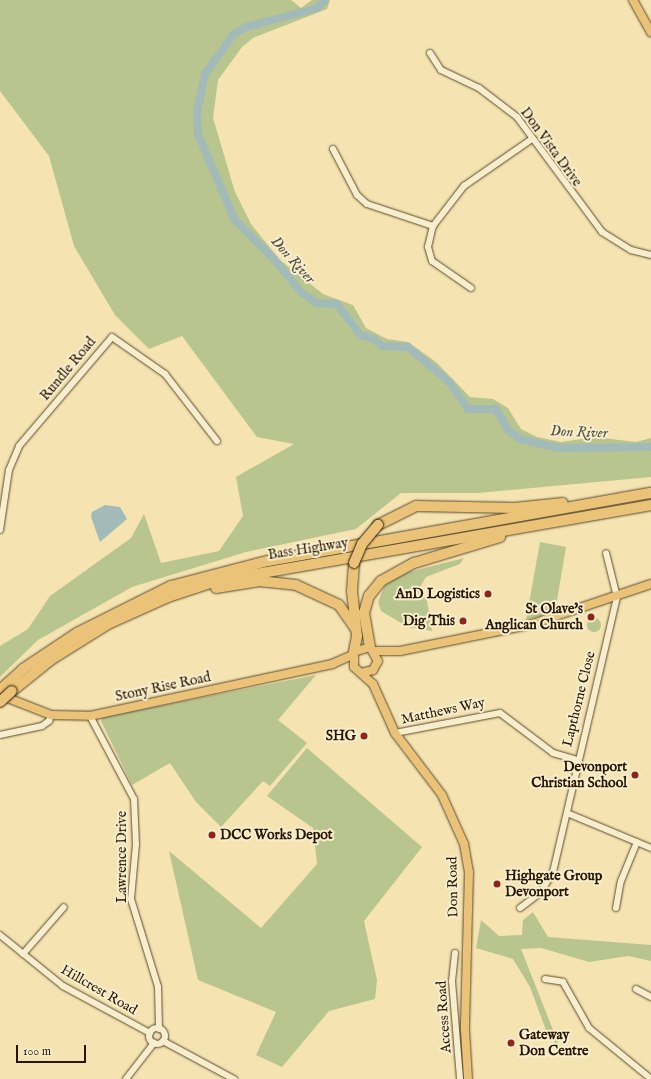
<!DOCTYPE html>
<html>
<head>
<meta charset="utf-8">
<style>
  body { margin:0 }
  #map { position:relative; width:651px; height:1079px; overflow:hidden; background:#f5e4b1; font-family:"IM FELL English",serif }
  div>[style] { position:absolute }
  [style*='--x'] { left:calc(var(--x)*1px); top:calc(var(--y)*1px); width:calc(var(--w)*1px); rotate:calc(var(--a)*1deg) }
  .green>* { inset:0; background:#b8c58e }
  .round { border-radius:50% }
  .water>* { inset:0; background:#a2bbb8 }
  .river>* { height:8px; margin:-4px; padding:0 4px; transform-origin:4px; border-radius:4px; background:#a2bbb8 }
  .roads { filter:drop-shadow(0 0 1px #5a4a2e) drop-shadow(0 0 1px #5a4a2e) }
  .minor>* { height:6px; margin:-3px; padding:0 3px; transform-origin:3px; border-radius:3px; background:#f8edcc }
  .minor>.ring { margin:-3px; padding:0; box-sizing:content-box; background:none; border:6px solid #f8edcc; border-radius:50% }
  .major>* { height:8px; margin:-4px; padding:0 4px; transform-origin:4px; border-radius:4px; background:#eac278 }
  .highway>* { height:10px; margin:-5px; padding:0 5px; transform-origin:5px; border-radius:5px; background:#eac278 }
  .bridges { filter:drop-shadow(0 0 1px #271702) drop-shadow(0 0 1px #271702) }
  .highway-bridge>* { height:10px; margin:-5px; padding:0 5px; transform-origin:5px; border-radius:5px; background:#eac278 }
  .dots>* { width:11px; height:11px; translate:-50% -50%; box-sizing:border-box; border:2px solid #f8edcc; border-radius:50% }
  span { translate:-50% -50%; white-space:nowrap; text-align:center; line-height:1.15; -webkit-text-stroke:4px #f8edcc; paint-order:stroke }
  .street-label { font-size:14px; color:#271702 }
  .poi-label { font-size:14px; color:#271702; font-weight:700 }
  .right { translate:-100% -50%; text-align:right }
  .left { translate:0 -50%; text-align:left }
  .water-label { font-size:15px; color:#525042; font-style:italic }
  .scale { position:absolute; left:16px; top:1045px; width:70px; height:18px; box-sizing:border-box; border:2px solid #271702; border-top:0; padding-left:5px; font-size:12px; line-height:14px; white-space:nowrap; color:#271702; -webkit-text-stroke:3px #f8edcc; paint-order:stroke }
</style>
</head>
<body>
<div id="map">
  <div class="green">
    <i style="clip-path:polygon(0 0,291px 0,301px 8px,312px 0,330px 0,327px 9px,253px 38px,242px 47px,218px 80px,213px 118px,235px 192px,251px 224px,280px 260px,323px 294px,353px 305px,366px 328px,387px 339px,408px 342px,436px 362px,470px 397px,493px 399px,508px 408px,521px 429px,537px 437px,561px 442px,595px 437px,636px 442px,651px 438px,651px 477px,478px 493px,401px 493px,356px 529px,246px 552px,132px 587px,38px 640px,0 677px,0 646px,28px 629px,50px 596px,131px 538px,144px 514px,161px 563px,219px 551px,243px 516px,236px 477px,294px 444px,257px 437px,182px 336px,149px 349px,115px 315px,74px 246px,49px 156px,0 91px)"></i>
    <i style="clip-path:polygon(540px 542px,566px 547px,555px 612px,526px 620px)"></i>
    <i style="clip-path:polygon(464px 558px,460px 564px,426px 577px,419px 589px,427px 601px,432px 631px,408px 627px,381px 611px,378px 602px,385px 585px,401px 574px)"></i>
    <i class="round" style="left:587px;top:618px;width:14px;height:14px"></i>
    <i style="clip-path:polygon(316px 675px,278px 720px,307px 743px,270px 786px,263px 781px,221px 827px,196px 802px,170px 763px,132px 785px,101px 721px,103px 717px)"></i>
    <i style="clip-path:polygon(307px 748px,422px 847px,364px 921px,377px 980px,375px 999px,329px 1011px,282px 1067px,256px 1055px,276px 1012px,198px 980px,169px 851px,261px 928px,317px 864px,313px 828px,267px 796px)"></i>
    <i style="clip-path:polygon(533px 912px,548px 937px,651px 945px,651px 961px,628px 956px,589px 962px,541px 948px,521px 949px,561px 1050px,547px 1033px,530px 987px,513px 959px,476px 948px,481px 920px,499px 936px,522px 935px,523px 920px)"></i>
  </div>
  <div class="water">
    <i style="clip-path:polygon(105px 505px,120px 507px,127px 519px,100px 542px,91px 517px,92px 512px)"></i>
  </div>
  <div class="river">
    <i style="--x:325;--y:0;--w:11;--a:135"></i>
    <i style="--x:317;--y:8;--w:73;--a:165"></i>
    <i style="--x:246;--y:27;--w:15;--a:148"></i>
    <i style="--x:233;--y:35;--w:48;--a:125.7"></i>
    <i style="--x:205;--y:74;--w:40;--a:102"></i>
    <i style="--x:197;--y:113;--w:21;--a:87"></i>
    <i style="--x:198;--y:134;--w:92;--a:67"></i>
    <i style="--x:234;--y:219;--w:57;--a:45"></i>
    <i style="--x:274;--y:259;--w:43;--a:50.7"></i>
    <i style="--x:301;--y:292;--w:19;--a:35"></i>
    <i style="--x:317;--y:303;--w:20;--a:3"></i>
    <i style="--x:337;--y:304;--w:39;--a:53"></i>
    <i style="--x:360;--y:335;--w:15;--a:16"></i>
    <i style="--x:374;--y:339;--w:11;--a:41"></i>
    <i style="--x:382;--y:346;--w:26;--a:2"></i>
    <i style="--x:408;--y:347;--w:55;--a:40.6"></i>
    <i style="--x:450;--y:383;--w:32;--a:55"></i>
    <i style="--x:468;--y:409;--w:28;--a:0"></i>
    <i style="--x:496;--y:409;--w:24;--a:60"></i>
    <i style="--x:508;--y:430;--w:15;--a:37"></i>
    <i style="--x:520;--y:439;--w:39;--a:13"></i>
    <i style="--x:558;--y:448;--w:93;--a:-0.6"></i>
  </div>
  <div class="roads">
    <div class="minor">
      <i style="--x:430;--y:53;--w:20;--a:57"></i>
      <i style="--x:441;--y:70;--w:42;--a:25.3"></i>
      <i style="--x:479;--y:88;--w:48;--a:37.3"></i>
      <i style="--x:517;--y:117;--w:143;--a:53.5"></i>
      <i style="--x:602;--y:232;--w:34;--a:32"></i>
      <i style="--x:631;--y:250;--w:21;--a:14"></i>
      <i style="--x:333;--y:149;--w:52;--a:62.4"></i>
      <i style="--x:357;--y:195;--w:13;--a:42"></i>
      <i style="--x:367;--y:204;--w:70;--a:18.4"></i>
      <i style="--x:471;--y:288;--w:47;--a:-145.3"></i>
      <i style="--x:432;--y:261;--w:15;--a:-106"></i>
      <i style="--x:428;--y:247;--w:22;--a:-77"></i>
      <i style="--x:433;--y:226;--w:51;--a:-52.2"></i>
      <i style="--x:464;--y:186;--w:83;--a:-34.7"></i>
      <i style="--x:0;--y:530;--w:61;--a:-81.5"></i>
      <i style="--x:9;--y:470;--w:26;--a:-67"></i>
      <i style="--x:19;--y:446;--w:143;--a:-49.5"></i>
      <i style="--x:112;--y:337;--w:65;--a:34.9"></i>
      <i style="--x:165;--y:374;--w:85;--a:52.2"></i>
      <i style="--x:90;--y:716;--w:94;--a:62.1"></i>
      <i style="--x:134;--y:799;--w:45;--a:87.5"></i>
      <i style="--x:136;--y:844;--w:55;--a:95.2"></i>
      <i style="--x:131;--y:899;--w:92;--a:72.9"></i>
      <i style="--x:158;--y:987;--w:42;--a:88.6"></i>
      <i style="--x:395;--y:733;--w:107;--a:-10.8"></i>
      <i style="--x:500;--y:713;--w:66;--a:37"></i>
      <i style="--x:553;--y:753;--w:25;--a:16"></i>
      <i style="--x:0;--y:735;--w:43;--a:-12.1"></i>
      <i style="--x:42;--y:726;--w:9;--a:-36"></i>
      <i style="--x:49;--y:721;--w:6;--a:-72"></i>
      <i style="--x:567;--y:813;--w:91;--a:22.6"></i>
      <i style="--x:520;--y:908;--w:25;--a:-37"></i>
      <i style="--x:540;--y:893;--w:25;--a:-58"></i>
      <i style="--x:553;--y:872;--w:282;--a:-76.9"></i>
      <i style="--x:617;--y:597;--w:45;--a:-104"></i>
      <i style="--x:616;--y:908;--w:27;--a:-80"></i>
      <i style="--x:621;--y:881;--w:42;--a:-67.7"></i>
      <i style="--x:0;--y:935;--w:81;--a:39"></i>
      <i style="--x:63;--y:986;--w:99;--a:28.4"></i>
      <i style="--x:455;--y:953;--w:28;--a:96"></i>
      <i style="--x:452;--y:981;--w:98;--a:85.3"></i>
      <i style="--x:23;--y:954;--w:62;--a:-48.9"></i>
      <i style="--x:545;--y:979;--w:18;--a:9"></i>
      <i style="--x:563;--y:982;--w:53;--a:60.5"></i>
      <i style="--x:589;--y:1028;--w:80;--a:39.4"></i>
      <i style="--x:636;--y:989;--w:17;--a:28"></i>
      <i class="ring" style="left:149px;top:1028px;width:10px;height:10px"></i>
      <i style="--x:163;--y:1041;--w:81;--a:28.2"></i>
      <i style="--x:126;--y:1079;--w:46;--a:-52.1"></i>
    </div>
    <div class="major">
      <i style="--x:633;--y:0;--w:37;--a:61"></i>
      <i style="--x:375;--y:651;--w:25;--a:0"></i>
      <i style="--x:400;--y:651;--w:132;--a:-11.4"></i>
      <i style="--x:529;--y:625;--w:129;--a:-18.6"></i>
      <i style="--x:361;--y:673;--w:12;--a:-14"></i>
      <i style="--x:373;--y:670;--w:10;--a:-61"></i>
      <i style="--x:378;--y:661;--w:16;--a:-120"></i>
      <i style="--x:370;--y:647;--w:17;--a:163"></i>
      <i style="--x:354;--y:652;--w:15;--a:90"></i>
      <i style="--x:354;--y:667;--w:25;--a:42"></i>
      <i style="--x:373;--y:684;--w:54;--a:65.8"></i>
      <i style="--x:395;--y:733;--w:78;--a:52.8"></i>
      <i style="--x:442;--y:795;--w:54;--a:65.8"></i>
      <i style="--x:464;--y:844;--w:28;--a:80"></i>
      <i style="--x:469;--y:872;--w:158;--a:91.5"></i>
      <i style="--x:465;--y:1030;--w:49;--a:86.5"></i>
      <i style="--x:0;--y:695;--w:55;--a:21.4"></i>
      <i style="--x:51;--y:715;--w:39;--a:1"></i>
      <i style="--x:90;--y:716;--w:248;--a:-12.1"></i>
      <i style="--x:332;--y:664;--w:22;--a:-24"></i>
    </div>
    <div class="highway">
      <i style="--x:378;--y:525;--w:42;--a:-26.6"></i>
      <i style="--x:416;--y:506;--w:99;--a:1.2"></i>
      <i style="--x:515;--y:508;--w:48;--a:-5.9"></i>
      <i style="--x:354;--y:563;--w:28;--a:94"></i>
      <i style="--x:352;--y:591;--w:45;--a:83.7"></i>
      <i style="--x:357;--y:636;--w:16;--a:101"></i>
      <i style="--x:216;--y:588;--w:44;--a:-9.2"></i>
      <i style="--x:259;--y:581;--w:37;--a:6"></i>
      <i style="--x:296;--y:585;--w:47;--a:24.9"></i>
      <i style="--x:339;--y:605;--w:29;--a:55"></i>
      <i style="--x:370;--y:647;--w:35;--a:-100"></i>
      <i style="--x:364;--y:613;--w:18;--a:-74"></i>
      <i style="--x:369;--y:596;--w:19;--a:-51"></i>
      <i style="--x:381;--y:581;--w:38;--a:-29"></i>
      <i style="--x:414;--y:563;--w:90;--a:-16.8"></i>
      <i style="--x:0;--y:690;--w:31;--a:-42"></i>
      <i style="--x:23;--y:669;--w:65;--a:-33.7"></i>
      <i style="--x:77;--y:633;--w:105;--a:-26.6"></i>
      <i style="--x:171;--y:586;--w:100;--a:-14.5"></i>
      <i style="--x:268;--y:561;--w:389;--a:-10.1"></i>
      <i style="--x:12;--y:691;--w:51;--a:-38.7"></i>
      <i style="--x:52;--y:659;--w:66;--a:-32"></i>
      <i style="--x:108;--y:624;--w:66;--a:-24.2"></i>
      <i style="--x:168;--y:597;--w:51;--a:-18.4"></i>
      <i style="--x:216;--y:581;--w:442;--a:-9.9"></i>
    </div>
  </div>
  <div class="bridges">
    <div class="highway-bridge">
      <i style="--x:354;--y:563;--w:21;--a:-67"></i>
      <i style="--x:362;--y:544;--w:25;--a:-50"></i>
      <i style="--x:0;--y:702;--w:16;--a:-43"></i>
    </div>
  </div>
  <div class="dots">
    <i style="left:488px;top:594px;background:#8f2418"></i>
    <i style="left:591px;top:617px;background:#8f2418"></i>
    <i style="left:463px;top:621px;background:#8f2418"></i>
    <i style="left:364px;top:736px;background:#8f2418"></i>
    <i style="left:635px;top:775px;background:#8f2418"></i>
    <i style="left:212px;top:835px;background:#8f2418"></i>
    <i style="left:497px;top:884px;background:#8f2418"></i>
    <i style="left:511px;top:1043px;background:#8f2418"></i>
  </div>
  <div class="street-label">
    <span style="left:551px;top:147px;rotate:54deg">Don Vista Drive</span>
    <span style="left:68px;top:369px;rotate:-50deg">Rundle Road</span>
    <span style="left:308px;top:549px;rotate:-9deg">Bass Highway</span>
    <span style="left:163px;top:687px;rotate:-12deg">Stony Rise Road</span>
    <span style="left:579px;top:699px;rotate:-76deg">Lapthorne Close</span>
    <span style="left:443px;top:711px;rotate:-12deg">Matthews Way</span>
    <span style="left:122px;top:857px;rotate:-90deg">Lawrence Drive</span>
    <span style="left:453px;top:887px;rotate:-91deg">Don Road</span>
    <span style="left:99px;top:990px;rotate:30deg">Hillcrest Road</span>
    <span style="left:444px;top:1017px;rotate:-94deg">Access Road</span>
  </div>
  <div class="poi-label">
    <span class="right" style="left:480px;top:594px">AnD Logistics</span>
    <span class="right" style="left:583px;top:617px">St Olave's<br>Anglican Church</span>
    <span class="right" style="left:455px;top:621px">Dig This</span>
    <span class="right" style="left:356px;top:736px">SHG</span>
    <span class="right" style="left:627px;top:775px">Devonport<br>Christian School</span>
    <span class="left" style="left:220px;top:835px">DCC Works Depot</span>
    <span class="left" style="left:505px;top:884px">Highgate Group<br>Devonport</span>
    <span class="left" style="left:519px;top:1043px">Gateway<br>Don Centre</span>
  </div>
  <div class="water-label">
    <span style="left:293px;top:260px;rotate:48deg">Don River</span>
    <span style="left:579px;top:432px;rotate:2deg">Don River</span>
  </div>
  <div class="scale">100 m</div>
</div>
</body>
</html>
